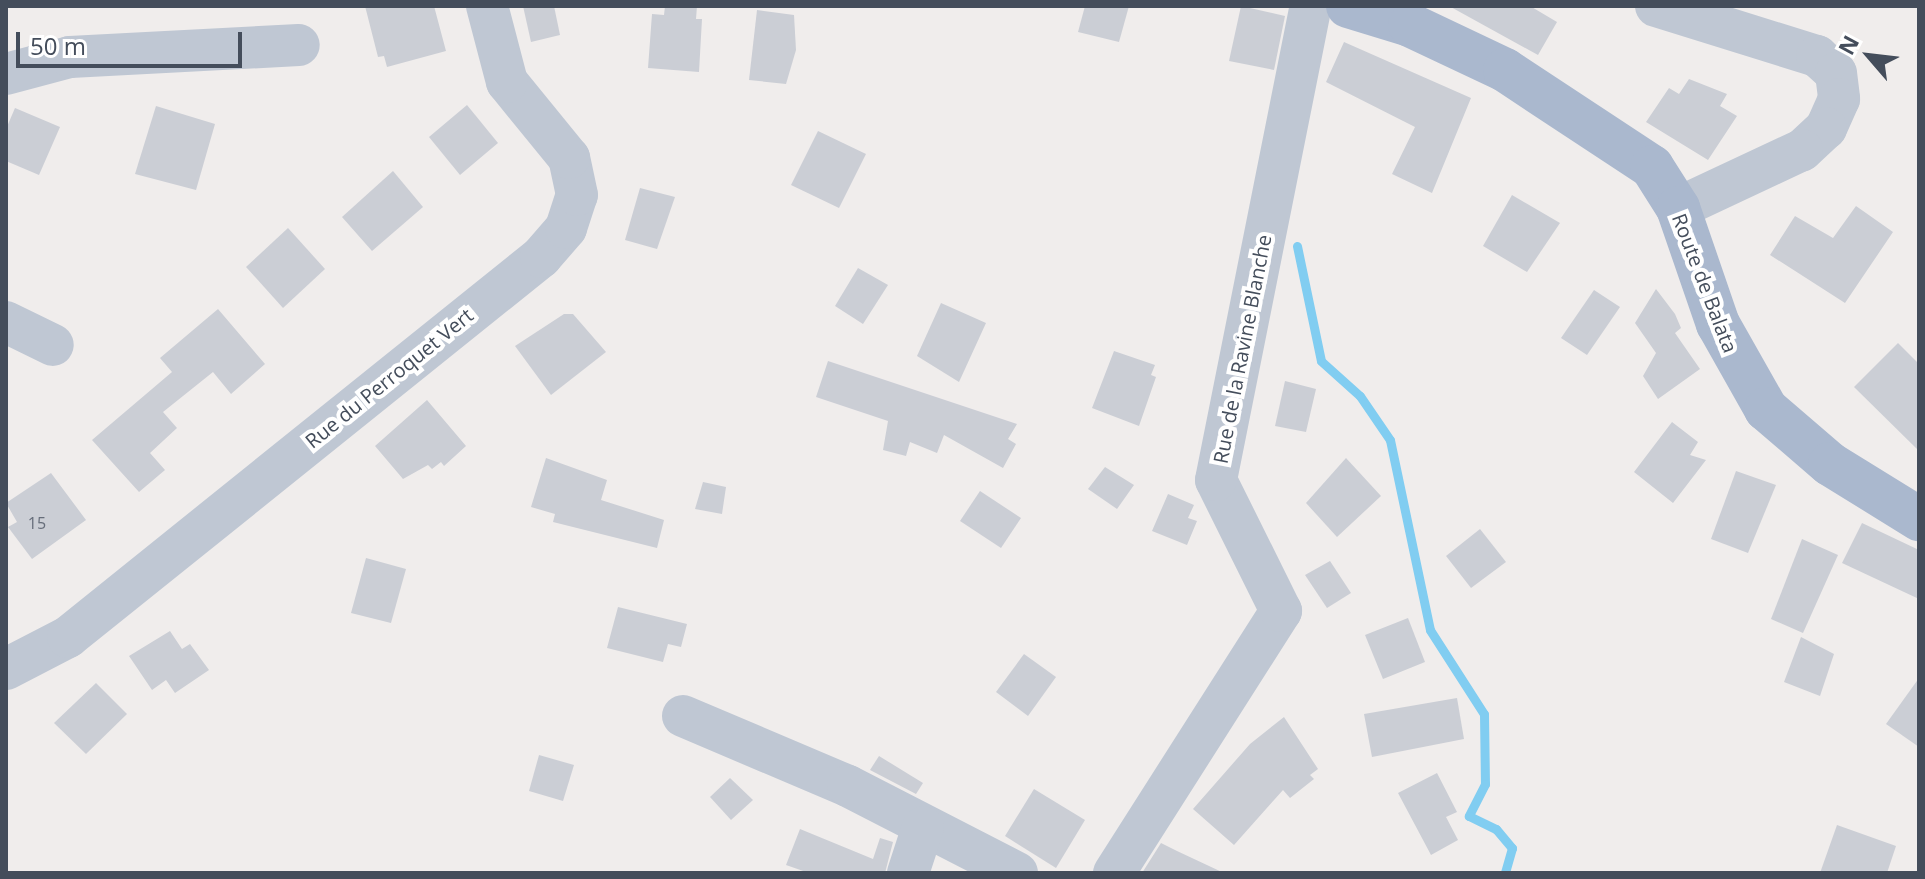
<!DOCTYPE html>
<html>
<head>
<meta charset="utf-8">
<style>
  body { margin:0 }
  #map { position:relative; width:1925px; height:879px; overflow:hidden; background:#f0edec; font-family:"Open Sans",sans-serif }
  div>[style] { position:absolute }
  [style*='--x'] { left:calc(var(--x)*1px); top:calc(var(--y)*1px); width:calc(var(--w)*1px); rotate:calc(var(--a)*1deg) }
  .stream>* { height:9px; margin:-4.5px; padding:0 4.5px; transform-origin:4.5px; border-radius:4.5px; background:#81cdf1 }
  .building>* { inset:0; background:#cbced5 }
  .minor>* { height:42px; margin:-21px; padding:0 21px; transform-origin:21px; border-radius:21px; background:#bfc7d3 }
  .major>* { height:44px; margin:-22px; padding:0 22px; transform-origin:22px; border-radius:22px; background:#aab8ce }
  span { translate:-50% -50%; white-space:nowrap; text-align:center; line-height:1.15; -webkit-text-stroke:8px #fff; paint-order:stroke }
  .number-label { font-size:16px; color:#666d7a }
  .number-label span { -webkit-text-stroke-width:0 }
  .street-label { font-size:20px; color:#444d5b }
  .frame { position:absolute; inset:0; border:8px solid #444d5b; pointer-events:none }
  .north { position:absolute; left:1829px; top:16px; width:80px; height:80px; -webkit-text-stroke:6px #fff; paint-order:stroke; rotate:298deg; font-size:22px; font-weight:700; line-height:32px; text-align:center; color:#444d5b }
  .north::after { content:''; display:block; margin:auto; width:28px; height:36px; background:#444d5b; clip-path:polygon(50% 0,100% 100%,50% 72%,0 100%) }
  .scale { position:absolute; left:16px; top:32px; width:226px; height:36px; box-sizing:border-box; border:4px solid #444d5b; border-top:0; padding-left:10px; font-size:24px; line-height:28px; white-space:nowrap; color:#444d5b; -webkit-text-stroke:6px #fff; paint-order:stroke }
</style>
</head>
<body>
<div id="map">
  <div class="stream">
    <i style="--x:1297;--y:246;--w:117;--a:78.2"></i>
    <i style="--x:1321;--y:361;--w:52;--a:41.9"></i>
    <i style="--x:1360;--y:396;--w:53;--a:55.7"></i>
    <i style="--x:1390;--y:440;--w:194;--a:78.1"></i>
    <i style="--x:1430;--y:630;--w:100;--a:57.3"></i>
    <i style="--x:1484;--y:714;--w:70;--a:89.2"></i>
    <i style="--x:1485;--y:784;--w:36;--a:117"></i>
    <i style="--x:1469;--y:816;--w:30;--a:26"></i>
    <i style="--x:1496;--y:829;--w:25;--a:50"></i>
    <i style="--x:1512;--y:848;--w:26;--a:106"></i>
  </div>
  <div class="building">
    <i style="clip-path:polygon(365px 6px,434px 6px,446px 51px,387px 67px,384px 56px,378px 57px)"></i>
    <i style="clip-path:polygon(523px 6px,554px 6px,560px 35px,531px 42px)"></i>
    <i style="clip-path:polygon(665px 6px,697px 6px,696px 19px,702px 19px,699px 72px,648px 68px,652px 14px,664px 15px)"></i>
    <i style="clip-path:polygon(1085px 6px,1129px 6px,1119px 42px,1078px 32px)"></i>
    <i style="clip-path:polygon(1241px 6px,1285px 16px,1274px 70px,1229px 61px)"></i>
    <i style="clip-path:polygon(1449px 6px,1530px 6px,1557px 22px,1538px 55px)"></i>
    <i style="clip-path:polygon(757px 10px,794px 15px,796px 50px,786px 84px,749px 80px)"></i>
    <i style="clip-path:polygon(1344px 42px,1471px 98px,1432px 193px,1392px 174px,1415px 127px,1326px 82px)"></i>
    <i style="clip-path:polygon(1689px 79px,1727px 94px,1720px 106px,1737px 116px,1708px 160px,1646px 122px,1669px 88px,1679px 94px)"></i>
    <i style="clip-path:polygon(467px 105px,498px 143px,460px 175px,429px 137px)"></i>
    <i style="clip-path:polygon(156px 106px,215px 124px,196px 190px,135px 174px)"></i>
    <i style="clip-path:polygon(15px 108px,60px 127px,39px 175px,6px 161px,6px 129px)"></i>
    <i style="clip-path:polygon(818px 131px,866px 154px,839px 208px,791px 185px)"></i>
    <i style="clip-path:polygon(393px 171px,423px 207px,372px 251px,342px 217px)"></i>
    <i style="clip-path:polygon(640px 188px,675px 197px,657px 249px,625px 240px)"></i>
    <i style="clip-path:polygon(1512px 195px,1560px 223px,1527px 272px,1483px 246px)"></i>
    <i style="clip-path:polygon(1856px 206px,1893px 232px,1845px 303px,1770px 255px,1795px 216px,1833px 238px)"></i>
    <i style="clip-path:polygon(288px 228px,325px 269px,283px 308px,246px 267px)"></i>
    <i style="clip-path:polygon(858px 268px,888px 285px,863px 324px,835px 306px)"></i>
    <i style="clip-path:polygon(1656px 289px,1675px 314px,1681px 328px,1675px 333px,1700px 369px,1658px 399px,1643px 376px,1656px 353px,1635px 323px)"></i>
    <i style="clip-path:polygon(1594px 290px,1620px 307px,1587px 355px,1561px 338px)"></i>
    <i style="clip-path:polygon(941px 303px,986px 323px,959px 382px,917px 356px)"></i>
    <i style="clip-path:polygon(218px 309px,265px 364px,231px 394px,213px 372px,163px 412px,177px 428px,150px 453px,165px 470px,139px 492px,92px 440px,172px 372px,160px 358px)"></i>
    <i style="clip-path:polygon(564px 314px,573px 314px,606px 352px,551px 395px,515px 346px)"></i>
    <i style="clip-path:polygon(1898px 343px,1919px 364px,1919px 451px,1854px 387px)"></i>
    <i style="clip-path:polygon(1114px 351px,1155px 365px,1151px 375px,1156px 377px,1139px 426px,1092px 408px)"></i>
    <i style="clip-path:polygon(828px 361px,1017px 424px,1008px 439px,1016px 444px,1003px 468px,944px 435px,937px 453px,910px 442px,906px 456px,883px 450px,888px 421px,816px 397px)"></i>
    <i style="clip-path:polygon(1285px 381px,1316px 389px,1306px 432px,1275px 426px)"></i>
    <i style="clip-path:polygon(427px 400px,466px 446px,444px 466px,441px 462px,432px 469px,428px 465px,403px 479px,375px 446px)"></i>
    <i style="clip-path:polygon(1672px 422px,1698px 442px,1690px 455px,1706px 460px,1673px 503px,1634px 472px)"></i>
    <i style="clip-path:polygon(546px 458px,607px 480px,601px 500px,664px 520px,657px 548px,553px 522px,555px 514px,531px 507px)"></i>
    <i style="clip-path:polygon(1346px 458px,1381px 496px,1337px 537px,1306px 503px)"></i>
    <i style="clip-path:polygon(1105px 467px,1134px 485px,1117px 509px,1088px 489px)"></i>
    <i style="clip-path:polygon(1736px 471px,1776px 485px,1748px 553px,1711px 539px)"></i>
    <i style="clip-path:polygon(51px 473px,86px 520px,32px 559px,8px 527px,17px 522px,6px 503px)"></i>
    <i style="clip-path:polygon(703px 482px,726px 487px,722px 514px,695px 509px)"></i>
    <i style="clip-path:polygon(980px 491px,1021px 518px,1001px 548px,960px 521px)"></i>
    <i style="clip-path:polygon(1168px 494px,1194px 505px,1188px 518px,1197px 521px,1187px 545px,1152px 531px)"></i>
    <i style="clip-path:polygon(1862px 523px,1919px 550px,1919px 599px,1842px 563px)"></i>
    <i style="clip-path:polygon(1480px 529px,1506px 562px,1471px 588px,1446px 556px)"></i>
    <i style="clip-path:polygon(1802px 539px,1838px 555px,1803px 633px,1771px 619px)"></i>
    <i style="clip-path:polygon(366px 558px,406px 569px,391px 623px,351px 613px)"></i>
    <i style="clip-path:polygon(1330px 561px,1351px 593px,1327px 608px,1305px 575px)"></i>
    <i style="clip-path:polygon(618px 607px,687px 624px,681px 647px,668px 644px,663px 662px,607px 648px)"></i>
    <i style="clip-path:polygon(1408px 618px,1425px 662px,1383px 679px,1365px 635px)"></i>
    <i style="clip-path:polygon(170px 631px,182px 649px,190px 644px,209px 670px,175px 693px,166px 680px,152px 690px,129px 656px)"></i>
    <i style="clip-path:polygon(1801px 637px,1834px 654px,1820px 696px,1784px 682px)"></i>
    <i style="clip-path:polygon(1024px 654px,1056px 677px,1028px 716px,996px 692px)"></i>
    <i style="clip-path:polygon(1919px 678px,1919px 747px,1886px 724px)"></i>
    <i style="clip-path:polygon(96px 683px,127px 714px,86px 754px,54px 723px)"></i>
    <i style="clip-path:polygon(1457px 698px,1464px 739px,1372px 757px,1364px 714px)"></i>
    <i style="clip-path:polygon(1284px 717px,1318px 769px,1310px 775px,1314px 779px,1290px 798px,1283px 790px,1234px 845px,1193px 809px,1250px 744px)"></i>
    <i style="clip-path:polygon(539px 755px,574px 765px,563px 801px,529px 791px)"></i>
    <i style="clip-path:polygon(879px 756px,923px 783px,916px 794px,870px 770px)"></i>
    <i style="clip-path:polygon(1437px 773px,1457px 812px,1446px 817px,1458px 840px,1431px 855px,1398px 793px)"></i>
    <i style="clip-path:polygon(730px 778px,753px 800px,731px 820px,710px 797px)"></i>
    <i style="clip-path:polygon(1034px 789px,1085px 820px,1056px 868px,1005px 836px)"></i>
    <i style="clip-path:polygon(1837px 825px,1896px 846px,1887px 873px,1820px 873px)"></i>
    <i style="clip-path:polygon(800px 829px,873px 859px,880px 838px,893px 842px,885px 873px,809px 873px,786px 865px)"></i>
    <i style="clip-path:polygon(1161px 843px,1177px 851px,1224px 873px,1142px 873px)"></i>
  </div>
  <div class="minor">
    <i style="--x:1656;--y:6;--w:169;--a:17.3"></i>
    <i style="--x:1817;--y:56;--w:25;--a:42"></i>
    <i style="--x:1836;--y:73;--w:26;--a:83"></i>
    <i style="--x:1839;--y:99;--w:32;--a:114"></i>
    <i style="--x:1826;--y:128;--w:33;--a:137"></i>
    <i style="--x:1802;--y:150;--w:137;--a:154.9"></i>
    <i style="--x:6;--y:74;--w:66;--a:-14.9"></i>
    <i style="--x:70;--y:57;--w:229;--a:-3"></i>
    <i style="--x:6;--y:322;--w:52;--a:26.1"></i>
    <i style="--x:6;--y:669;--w:70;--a:-27.3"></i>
    <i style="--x:68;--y:637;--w:607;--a:-38.78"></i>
    <i style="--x:541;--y:257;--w:38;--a:-49"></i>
    <i style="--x:566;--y:228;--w:35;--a:-72"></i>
    <i style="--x:577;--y:195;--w:38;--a:-102"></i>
    <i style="--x:569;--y:158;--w:98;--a:-129.2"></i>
    <i style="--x:507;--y:82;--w:79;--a:-104.7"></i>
    <i style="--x:683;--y:716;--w:179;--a:23"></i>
    <i style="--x:848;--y:786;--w:190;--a:27.2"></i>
    <i style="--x:908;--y:873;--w:48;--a:-71.9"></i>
    <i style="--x:1114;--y:873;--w:311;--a:-57.5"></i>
    <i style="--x:1281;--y:611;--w:146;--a:-116.4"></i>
    <i style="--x:1216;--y:480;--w:483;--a:-78.7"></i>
  </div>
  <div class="major">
    <i style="--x:1348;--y:6;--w:65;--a:17"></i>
    <i style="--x:1410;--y:25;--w:105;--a:25.3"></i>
    <i style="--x:1505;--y:70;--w:176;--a:33.4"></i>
    <i style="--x:1652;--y:167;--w:49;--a:57.6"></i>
    <i style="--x:1678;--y:208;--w:123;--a:71"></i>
    <i style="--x:1718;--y:324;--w:98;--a:60.5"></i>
    <i style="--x:1766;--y:409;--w:84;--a:40.7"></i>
    <i style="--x:1830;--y:464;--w:105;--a:31.7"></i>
  </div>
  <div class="number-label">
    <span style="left:37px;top:523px">15</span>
  </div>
  <div class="street-label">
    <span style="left:1705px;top:283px;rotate:69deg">Route de Balata</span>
    <span style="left:1242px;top:349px;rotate:-79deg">Rue de la Ravine Blanche</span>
    <span style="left:389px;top:378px;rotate:-39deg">Rue du Perroquet Vert</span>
  </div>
  <div class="frame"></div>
  <div class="north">N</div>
  <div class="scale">50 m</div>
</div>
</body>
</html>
